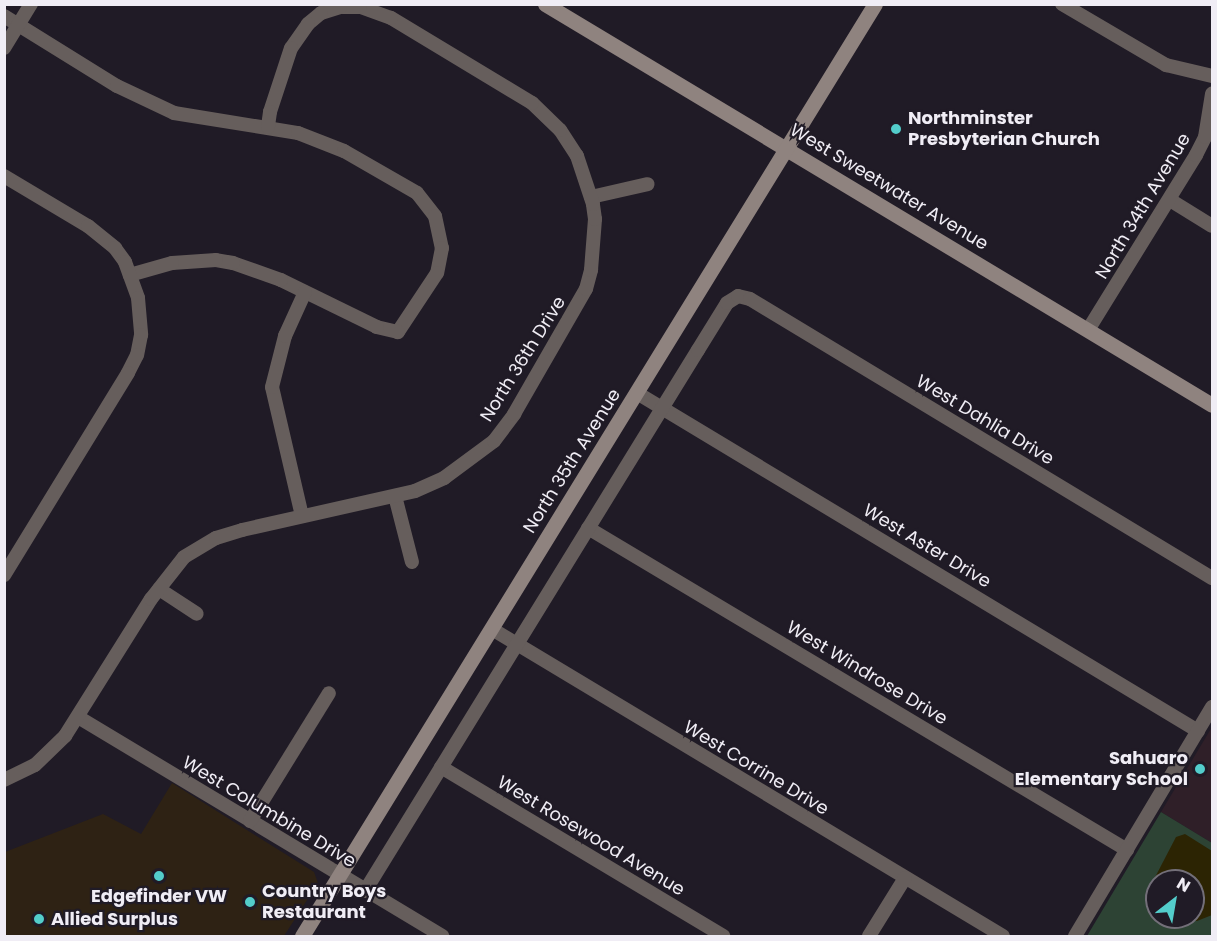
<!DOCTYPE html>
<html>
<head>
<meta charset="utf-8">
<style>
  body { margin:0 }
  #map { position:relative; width:1217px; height:941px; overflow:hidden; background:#201b26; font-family:Poppins,sans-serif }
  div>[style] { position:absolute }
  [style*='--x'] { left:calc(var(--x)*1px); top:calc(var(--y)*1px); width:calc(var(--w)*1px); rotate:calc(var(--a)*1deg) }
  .commercial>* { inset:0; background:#2e2214 }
  .education>* { inset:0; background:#2f1f28 }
  .green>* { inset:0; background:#2d4334 }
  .sand>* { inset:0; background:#2c2403 }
  .street>* { height:14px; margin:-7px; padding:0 7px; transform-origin:7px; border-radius:7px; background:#665e5c }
  .secondary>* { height:15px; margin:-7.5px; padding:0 7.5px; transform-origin:7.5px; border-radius:7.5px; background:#8f837f }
  .dots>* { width:16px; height:16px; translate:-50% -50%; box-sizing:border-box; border:3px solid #201b26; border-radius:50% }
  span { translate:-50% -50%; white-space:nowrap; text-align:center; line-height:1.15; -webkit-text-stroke:4.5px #201b26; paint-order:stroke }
  .poi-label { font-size:18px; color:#f0edf5; font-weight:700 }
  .left { translate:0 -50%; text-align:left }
  .right { translate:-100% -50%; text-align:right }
  .street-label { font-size:18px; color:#f0edf5 }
  .frame { position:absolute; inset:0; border:6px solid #f0edf5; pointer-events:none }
  .north { position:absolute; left:1145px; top:869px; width:60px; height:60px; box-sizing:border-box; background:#201b26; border:2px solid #736f79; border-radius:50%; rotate:31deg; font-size:16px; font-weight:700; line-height:24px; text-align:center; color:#f0edf5 }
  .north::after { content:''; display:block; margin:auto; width:21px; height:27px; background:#53cdcb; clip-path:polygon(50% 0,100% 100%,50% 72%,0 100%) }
</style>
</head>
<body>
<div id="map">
  <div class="commercial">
    <i style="clip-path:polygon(172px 783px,314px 872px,318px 883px,284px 936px,5px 936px,5px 852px,103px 814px,141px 834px)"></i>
  </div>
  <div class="education">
    <i style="clip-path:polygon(1212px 727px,1212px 843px,1161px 812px)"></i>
  </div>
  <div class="green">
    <i style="clip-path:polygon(evenodd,1161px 812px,1212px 843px,1212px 936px,1087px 936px,1161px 812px,1157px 881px,1193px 881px,1193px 917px,1157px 917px,1157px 881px)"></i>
  </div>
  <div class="sand">
    <i style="clip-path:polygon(1185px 834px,1212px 851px,1212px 915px,1197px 921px,1178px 917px,1193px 917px,1193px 881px,1157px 881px,1157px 900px,1151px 885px,1176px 837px)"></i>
  </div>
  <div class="street">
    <i style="--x:1062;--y:4;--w:121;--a:30.4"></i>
    <i style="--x:1166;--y:65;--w:47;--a:13.4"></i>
    <i style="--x:4;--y:16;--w:133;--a:31.8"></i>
    <i style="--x:117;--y:86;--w:63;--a:25.3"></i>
    <i style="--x:174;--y:113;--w:126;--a:9.2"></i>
    <i style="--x:298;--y:133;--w:49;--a:21.4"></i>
    <i style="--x:344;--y:151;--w:84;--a:29.9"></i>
    <i style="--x:417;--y:193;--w:29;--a:52"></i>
    <i style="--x:435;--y:216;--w:33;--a:78"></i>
    <i style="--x:442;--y:248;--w:25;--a:101"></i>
    <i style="--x:437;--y:273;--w:71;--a:123.5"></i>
    <i style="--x:398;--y:332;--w:22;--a:-167"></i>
    <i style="--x:377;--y:327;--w:107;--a:-153.9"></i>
    <i style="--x:281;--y:280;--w:51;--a:-160.5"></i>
    <i style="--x:233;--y:263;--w:17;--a:-170"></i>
    <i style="--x:216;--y:260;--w:44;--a:176.1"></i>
    <i style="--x:172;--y:263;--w:44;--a:164.1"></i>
    <i style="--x:4;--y:48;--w:52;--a:-58.5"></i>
    <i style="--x:4;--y:176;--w:98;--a:30.8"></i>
    <i style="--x:88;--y:226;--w:35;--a:39"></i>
    <i style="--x:115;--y:248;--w:17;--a:54"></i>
    <i style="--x:125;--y:262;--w:38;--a:70"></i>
    <i style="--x:138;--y:298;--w:37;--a:85"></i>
    <i style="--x:141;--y:335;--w:20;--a:101"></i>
    <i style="--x:137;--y:355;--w:20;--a:117"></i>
    <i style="--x:128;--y:373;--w:237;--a:121.5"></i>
    <i style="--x:591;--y:197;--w:58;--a:-12.8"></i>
    <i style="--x:1170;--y:200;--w:49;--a:31.8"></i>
    <i style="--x:1088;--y:330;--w:206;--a:-58.3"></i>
    <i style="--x:1196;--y:155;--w:20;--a:-63"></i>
    <i style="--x:1205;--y:137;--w:44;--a:-80.8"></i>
    <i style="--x:637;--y:393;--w:655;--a:31.07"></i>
    <i style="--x:395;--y:496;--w:68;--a:75.6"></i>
    <i style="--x:302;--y:516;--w:132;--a:-103.1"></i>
    <i style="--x:272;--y:387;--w:53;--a:-75.7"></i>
    <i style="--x:285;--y:336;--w:48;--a:-65.6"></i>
    <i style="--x:588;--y:528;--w:628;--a:30.85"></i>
    <i style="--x:159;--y:589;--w:45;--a:33.3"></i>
    <i style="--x:492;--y:629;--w:596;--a:31"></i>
    <i style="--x:78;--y:717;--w:425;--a:31"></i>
    <i style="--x:441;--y:767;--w:329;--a:30.9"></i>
    <i style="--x:4;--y:780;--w:34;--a:-26"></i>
    <i style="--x:35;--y:765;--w:42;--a:-44"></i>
    <i style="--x:65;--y:736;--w:162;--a:-57.9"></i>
    <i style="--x:151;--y:599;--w:53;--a:-51.8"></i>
    <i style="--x:184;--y:557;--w:37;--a:-31"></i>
    <i style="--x:216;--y:538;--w:27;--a:-17"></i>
    <i style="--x:242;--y:530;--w:177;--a:-12.7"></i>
    <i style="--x:415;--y:491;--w:32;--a:-24"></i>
    <i style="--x:444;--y:478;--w:62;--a:-36.5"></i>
    <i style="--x:494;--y:441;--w:34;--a:-53"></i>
    <i style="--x:514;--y:414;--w:144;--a:-60.1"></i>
    <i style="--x:586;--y:289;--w:20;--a:-75"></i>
    <i style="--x:591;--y:270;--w:51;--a:-85.5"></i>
    <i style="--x:595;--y:219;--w:15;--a:-98"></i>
    <i style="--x:593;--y:204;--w:51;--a:-108.4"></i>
    <i style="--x:577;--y:156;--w:31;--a:-123"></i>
    <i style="--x:560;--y:130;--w:39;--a:-136"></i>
    <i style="--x:532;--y:103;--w:165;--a:-148.9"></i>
    <i style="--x:391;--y:18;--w:33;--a:-160"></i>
    <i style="--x:360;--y:7;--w:20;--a:180"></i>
    <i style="--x:340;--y:7;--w:20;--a:162"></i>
    <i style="--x:321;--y:13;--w:17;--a:140"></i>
    <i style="--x:308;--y:24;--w:29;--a:125"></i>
    <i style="--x:291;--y:48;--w:67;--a:108.2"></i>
    <i style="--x:270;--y:112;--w:15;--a:98"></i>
    <i style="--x:250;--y:821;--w:150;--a:-58.3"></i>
    <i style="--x:365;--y:891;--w:635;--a:-58.39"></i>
    <i style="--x:698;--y:350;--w:55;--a:-58.3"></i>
    <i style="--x:727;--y:303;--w:13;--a:-32"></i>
    <i style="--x:738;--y:296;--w:12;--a:14"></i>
    <i style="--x:750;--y:299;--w:540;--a:31.13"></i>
    <i style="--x:869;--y:936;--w:68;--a:-58.2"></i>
    <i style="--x:1075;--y:936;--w:267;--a:-59.1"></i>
  </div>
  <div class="secondary">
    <i style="--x:545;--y:4;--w:778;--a:31.01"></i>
    <i style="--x:302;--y:936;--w:1094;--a:-58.42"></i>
  </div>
  <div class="dots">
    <i style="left:896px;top:129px;background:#53cdcb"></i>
    <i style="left:1200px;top:769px;background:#53cdcb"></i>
    <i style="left:159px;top:876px;background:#53cdcb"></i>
    <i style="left:250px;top:902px;background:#53cdcb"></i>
    <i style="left:39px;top:919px;background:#53cdcb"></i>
  </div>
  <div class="poi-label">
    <span class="left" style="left:908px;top:129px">Northminster<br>Presbyterian Church</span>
    <span class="right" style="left:1188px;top:769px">Sahuaro<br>Elementary School</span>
    <span class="left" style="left:262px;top:902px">Country Boys<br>Restaurant</span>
    <span style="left:159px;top:896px">Edgefinder VW</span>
    <span class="left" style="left:51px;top:919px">Allied Surplus</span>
  </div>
  <div class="street-label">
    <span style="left:889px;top:187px;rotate:31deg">West Sweetwater Avenue</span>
    <span style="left:1143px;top:206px;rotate:-59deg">North 34th Avenue</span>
    <span style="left:523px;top:359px;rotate:-58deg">North 36th Drive</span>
    <span style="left:985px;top:420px;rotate:31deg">West Dahlia Drive</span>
    <span style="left:572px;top:461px;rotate:-58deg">North 35th Avenue</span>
    <span style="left:927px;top:546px;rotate:31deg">West Aster Drive</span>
    <span style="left:867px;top:673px;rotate:31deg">West Windrose Drive</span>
    <span style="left:756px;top:768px;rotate:31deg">West Corrine Drive</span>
    <span style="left:269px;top:812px;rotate:31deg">West Columbine Drive</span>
    <span style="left:591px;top:836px;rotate:31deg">West Rosewood Avenue</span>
  </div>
  <div class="frame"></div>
  <div class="north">N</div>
</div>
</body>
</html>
